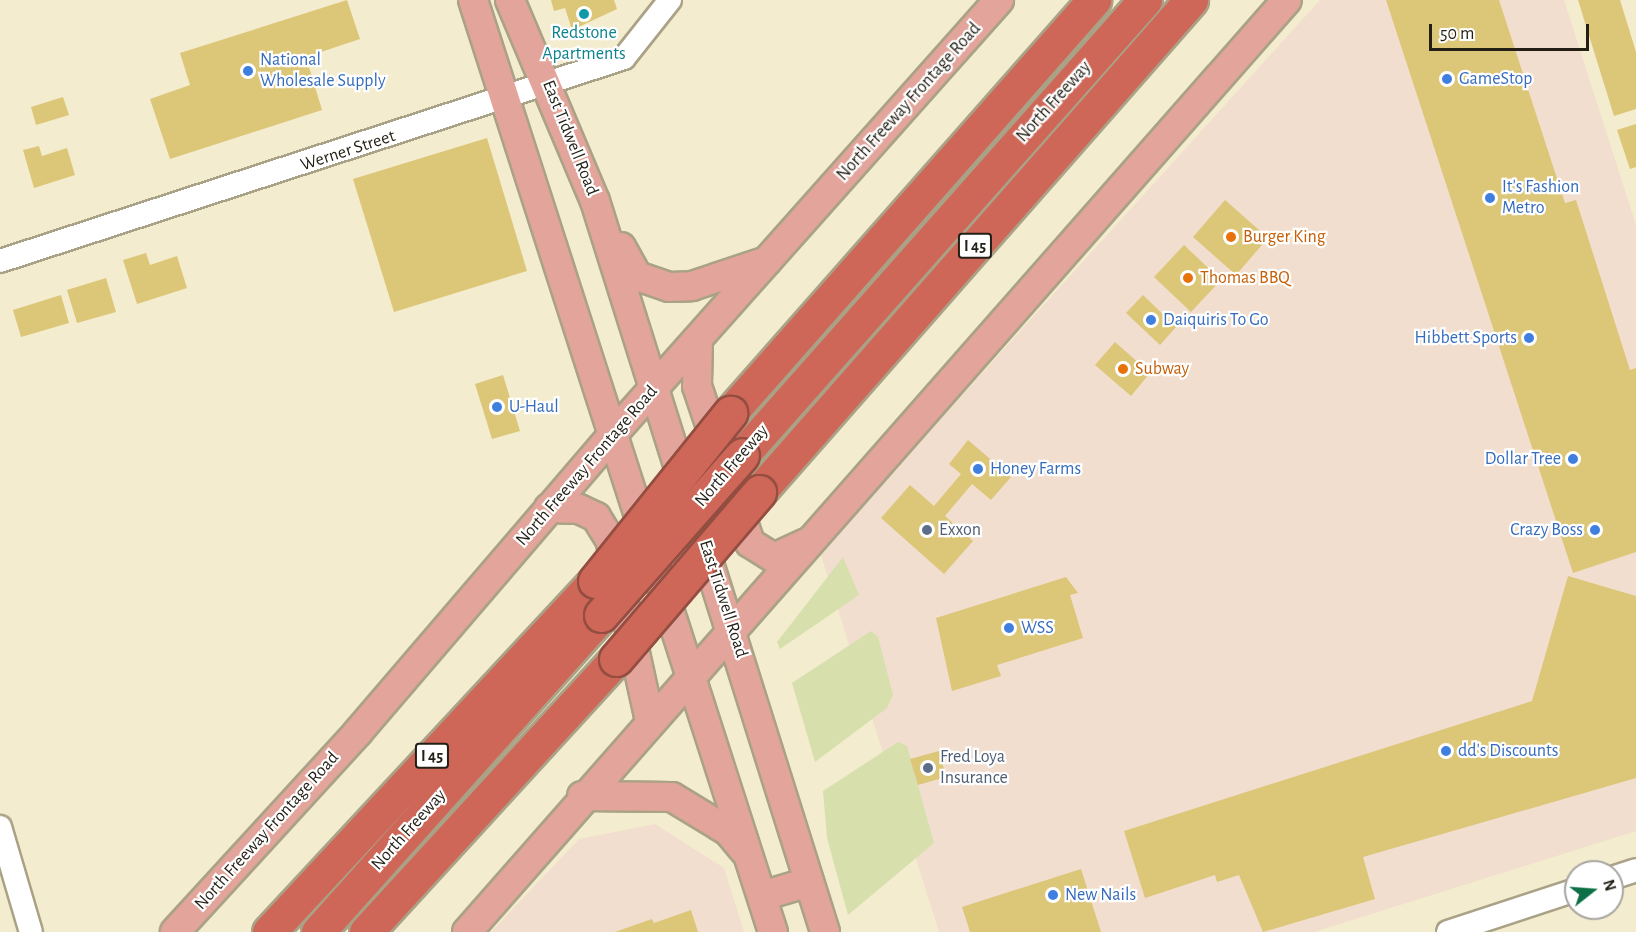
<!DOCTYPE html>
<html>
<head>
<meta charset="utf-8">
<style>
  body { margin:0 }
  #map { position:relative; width:1636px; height:932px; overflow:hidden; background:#f4ecce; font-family:"Alegreya Sans",sans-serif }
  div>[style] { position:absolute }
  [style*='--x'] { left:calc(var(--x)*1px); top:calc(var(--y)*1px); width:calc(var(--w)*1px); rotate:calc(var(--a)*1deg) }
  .commercial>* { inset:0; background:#f1dece }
  .green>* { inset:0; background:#d7e0ac }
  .building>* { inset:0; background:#dcc678 }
  .roads { filter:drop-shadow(2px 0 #aaa286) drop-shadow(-2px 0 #aaa286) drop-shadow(0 2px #aaa286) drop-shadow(0 -2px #aaa286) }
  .minor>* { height:22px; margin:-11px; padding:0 11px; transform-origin:11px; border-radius:11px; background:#fff }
  .major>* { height:28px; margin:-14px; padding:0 14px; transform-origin:14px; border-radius:14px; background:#e2a49b }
  .highway>* { height:33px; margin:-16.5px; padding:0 16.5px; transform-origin:16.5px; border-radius:16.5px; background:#cf6758 }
  .bridges { filter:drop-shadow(2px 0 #934e41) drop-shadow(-2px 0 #934e41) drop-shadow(0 2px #934e41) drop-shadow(0 -2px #934e41) }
  .highway-bridge>* { height:33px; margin:-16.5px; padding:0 16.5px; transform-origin:16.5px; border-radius:16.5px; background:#cf6758 }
  .dots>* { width:16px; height:16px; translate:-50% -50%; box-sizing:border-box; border:3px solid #fff; border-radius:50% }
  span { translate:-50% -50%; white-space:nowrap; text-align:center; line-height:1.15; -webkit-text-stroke:4.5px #fff; paint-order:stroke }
  .shield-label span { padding:2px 4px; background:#fff; border:2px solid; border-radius:4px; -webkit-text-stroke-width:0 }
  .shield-label { font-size:16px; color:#231f15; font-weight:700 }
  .culture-label { font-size:18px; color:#0d838f }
  .shop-label { font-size:18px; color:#366cbe }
  .left { translate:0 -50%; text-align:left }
  .right { translate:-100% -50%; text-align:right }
  .street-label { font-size:18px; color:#231f15 }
  .food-label { font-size:18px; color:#c56008 }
  .service-label { font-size:18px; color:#4e5e75 }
  .north { position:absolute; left:1564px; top:860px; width:60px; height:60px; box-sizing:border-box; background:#fff; border:2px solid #a7a5a1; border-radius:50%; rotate:73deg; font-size:16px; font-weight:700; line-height:24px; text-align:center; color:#231f15 }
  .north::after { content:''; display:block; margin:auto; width:21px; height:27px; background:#0d7046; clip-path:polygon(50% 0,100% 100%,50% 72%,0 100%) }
  .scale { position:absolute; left:1429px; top:24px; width:160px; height:27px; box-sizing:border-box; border:3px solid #231f15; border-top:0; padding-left:8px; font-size:18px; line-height:21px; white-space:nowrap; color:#231f15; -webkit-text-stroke:4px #fff; paint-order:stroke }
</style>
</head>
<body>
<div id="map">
  <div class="commercial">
    <i style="clip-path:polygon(1320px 0,1564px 0,1636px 225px,1636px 831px,1314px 932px,939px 932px,820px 552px)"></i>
    <i style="clip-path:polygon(655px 824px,724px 868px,744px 932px,491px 932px,579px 839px)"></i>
  </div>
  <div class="green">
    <i style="clip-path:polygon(843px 557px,859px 595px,780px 649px,777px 642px)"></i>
    <i style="clip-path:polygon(871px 631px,878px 637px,893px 695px,887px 708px,815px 762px,792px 683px)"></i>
    <i style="clip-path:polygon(898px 742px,907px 746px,934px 843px,848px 915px,827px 838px,823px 791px)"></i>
  </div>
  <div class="building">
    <i style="clip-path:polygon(347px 0,360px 39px,306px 57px,322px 110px,170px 159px,150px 99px,190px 85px,180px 53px)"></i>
    <i style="clip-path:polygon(551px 0,614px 0,617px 9px,572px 30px,565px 8px,554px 11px)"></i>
    <i style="clip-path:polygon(1386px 0,1499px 0,1565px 203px,1576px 200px,1630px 370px,1636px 368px,1636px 552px,1573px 573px)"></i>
    <i style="clip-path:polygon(1578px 0,1620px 0,1636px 52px,1636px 109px,1614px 116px)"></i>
    <i style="clip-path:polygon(63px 97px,69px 115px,36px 125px,31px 107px)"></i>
    <i style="clip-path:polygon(1636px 124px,1636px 167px,1630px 169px,1617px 130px)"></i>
    <i style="clip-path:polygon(487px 138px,527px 271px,394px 312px,353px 179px)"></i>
    <i style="clip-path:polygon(39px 146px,42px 156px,67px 148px,75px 175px,34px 188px,23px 150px)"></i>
    <i style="clip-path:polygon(1225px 200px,1268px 238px,1236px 275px,1193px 237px)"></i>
    <i style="clip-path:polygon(1184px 245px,1221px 280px,1191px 312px,1154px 277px)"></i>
    <i style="clip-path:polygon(146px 253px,150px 265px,177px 256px,187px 288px,137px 304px,123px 260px)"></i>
    <i style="clip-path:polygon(106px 278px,116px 312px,77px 323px,67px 290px)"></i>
    <i style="clip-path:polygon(61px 295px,69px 323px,21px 337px,13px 310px)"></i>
    <i style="clip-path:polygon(1143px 295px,1176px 327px,1160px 345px,1126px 313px)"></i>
    <i style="clip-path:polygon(1115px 342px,1150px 373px,1131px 396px,1095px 365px)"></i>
    <i style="clip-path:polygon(503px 375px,520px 431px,492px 439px,475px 384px)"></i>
    <i style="clip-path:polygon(968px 440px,1011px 477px,991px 500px,972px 484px,945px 516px,973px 541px,944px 574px,881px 518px,910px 485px,934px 506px,961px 474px,949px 464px)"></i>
    <i style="clip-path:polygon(1568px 576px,1636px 596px,1636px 778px,1363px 857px,1375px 899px,1263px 932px,1239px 875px,1217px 882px,1215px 875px,1145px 898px,1124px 831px,1532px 701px)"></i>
    <i style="clip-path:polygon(1066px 577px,1078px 593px,1070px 595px,1083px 638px,997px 665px,1001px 676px,952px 691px,936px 618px)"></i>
    <i style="clip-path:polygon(939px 751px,946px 777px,918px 785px,910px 759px)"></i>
    <i style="clip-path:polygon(1081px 869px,1101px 932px,970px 932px,962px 907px)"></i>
    <i style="clip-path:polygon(691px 910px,698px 932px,615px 932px,652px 919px,654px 923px)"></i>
  </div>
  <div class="roads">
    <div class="minor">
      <i style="--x:0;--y:261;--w:656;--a:-18.02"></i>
      <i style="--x:624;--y:58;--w:74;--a:-51.6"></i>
      <i style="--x:0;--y:827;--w:109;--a:73.6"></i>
      <i style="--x:1612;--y:878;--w:25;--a:-18"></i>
      <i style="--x:1448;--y:932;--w:135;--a:-18.2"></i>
    </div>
    <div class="major">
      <i style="--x:473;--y:0;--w:979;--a:72.16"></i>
      <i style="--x:510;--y:0;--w:218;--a:67.1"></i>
      <i style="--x:595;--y:201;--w:766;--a:72.53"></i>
      <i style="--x:621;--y:247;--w:33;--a:61"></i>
      <i style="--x:637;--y:276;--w:34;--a:19"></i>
      <i style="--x:669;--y:287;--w:23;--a:-2"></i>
      <i style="--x:692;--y:286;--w:79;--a:-18.4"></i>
      <i style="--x:698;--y:341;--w:45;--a:91.3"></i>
      <i style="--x:697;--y:386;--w:166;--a:71.3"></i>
      <i style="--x:750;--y:543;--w:28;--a:32"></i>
      <i style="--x:774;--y:558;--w:35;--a:-25"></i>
      <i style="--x:549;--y:508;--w:30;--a:2"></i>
      <i style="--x:579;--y:509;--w:19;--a:25"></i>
      <i style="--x:596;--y:517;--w:26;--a:58"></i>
      <i style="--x:610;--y:539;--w:186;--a:77.6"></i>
      <i style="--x:582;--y:796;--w:90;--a:0.6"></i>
      <i style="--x:672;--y:797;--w:66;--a:31.3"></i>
      <i style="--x:728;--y:831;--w:25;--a:50"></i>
      <i style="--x:762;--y:896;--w:49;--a:-16.6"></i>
      <i style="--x:175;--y:932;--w:271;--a:-47.5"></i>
      <i style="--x:358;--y:732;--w:392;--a:-49.4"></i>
      <i style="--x:613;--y:434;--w:581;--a:-48.35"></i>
      <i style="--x:467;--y:932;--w:1241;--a:-48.66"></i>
    </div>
    <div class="highway">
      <i style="--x:730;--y:413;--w:551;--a:-48.61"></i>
      <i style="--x:742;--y:455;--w:608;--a:-48.47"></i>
      <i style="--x:759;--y:492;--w:655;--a:-48.72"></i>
      <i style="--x:269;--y:932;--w:479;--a:-47.1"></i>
      <i style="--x:318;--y:932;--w:425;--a:-48.2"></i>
      <i style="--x:366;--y:932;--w:370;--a:-47.5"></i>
    </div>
  </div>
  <div class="bridges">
    <div class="highway-bridge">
      <i style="--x:595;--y:581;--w:216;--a:-51.2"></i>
      <i style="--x:601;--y:615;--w:213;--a:-48.6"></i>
      <i style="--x:616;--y:659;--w:220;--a:-49.4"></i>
    </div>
  </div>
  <div class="dots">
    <i style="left:584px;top:14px;background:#0f9aa8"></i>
    <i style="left:248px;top:71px;background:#3f7fe0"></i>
    <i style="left:1447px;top:79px;background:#3f7fe0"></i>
    <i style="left:1490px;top:198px;background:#3f7fe0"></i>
    <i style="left:1231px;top:237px;background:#e8710a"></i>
    <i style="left:1188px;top:278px;background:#e8710a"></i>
    <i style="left:1151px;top:320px;background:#3f7fe0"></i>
    <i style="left:1529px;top:338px;background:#3f7fe0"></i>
    <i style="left:1123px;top:369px;background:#e8710a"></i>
    <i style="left:497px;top:407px;background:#3f7fe0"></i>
    <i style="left:1573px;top:459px;background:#3f7fe0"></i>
    <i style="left:978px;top:469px;background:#3f7fe0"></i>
    <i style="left:927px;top:530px;background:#5c6f8a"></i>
    <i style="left:1595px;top:530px;background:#3f7fe0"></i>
    <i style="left:1009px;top:628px;background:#3f7fe0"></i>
    <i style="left:1446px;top:751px;background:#3f7fe0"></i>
    <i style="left:928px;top:768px;background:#5c6f8a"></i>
    <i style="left:1053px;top:895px;background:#3f7fe0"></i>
  </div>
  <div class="shield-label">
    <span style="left:975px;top:246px">I 45</span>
    <span style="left:432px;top:756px">I 45</span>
  </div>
  <div class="culture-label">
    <span style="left:584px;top:44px">Redstone<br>Apartments</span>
  </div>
  <div class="shop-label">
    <span class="left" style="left:260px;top:71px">National<br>Wholesale Supply</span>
    <span class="left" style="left:1459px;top:79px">GameStop</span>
    <span class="left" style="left:1502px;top:198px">It's Fashion<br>Metro</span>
    <span class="left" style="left:1163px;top:320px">Daiquiris To Go</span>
    <span class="right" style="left:1517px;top:338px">Hibbett Sports</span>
    <span class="left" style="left:509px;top:407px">U-Haul</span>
    <span class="right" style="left:1561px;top:459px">Dollar Tree</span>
    <span class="left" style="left:990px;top:469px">Honey Farms</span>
    <span class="right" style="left:1583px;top:530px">Crazy Boss</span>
    <span class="left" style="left:1021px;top:628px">WSS</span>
    <span class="left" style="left:1458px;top:751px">dd's Discounts</span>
    <span class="left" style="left:1065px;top:895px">New Nails</span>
  </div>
  <div class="street-label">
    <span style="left:909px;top:102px;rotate:-48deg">North Freeway Frontage Road</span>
    <span style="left:1054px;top:102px;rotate:-48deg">North Freeway</span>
    <span style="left:570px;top:138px;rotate:68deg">East Tidwell Road</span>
    <span style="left:348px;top:151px;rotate:-18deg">Werner Street</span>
    <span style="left:587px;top:466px;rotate:-49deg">North Freeway Frontage Road</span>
    <span style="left:732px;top:466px;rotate:-49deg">North Freeway</span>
    <span style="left:723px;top:599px;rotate:72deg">East Tidwell Road</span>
    <span style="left:409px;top:830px;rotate:-48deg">North Freeway</span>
    <span style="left:267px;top:831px;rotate:-48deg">North Freeway Frontage Road</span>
  </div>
  <div class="food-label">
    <span class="left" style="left:1243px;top:237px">Burger King</span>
    <span class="left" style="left:1200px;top:278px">Thomas BBQ</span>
    <span class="left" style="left:1135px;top:369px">Subway</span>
  </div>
  <div class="service-label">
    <span class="left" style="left:939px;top:530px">Exxon</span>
    <span class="left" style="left:940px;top:768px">Fred Loya<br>Insurance</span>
  </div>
  <div class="north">N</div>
  <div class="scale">50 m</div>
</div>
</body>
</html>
